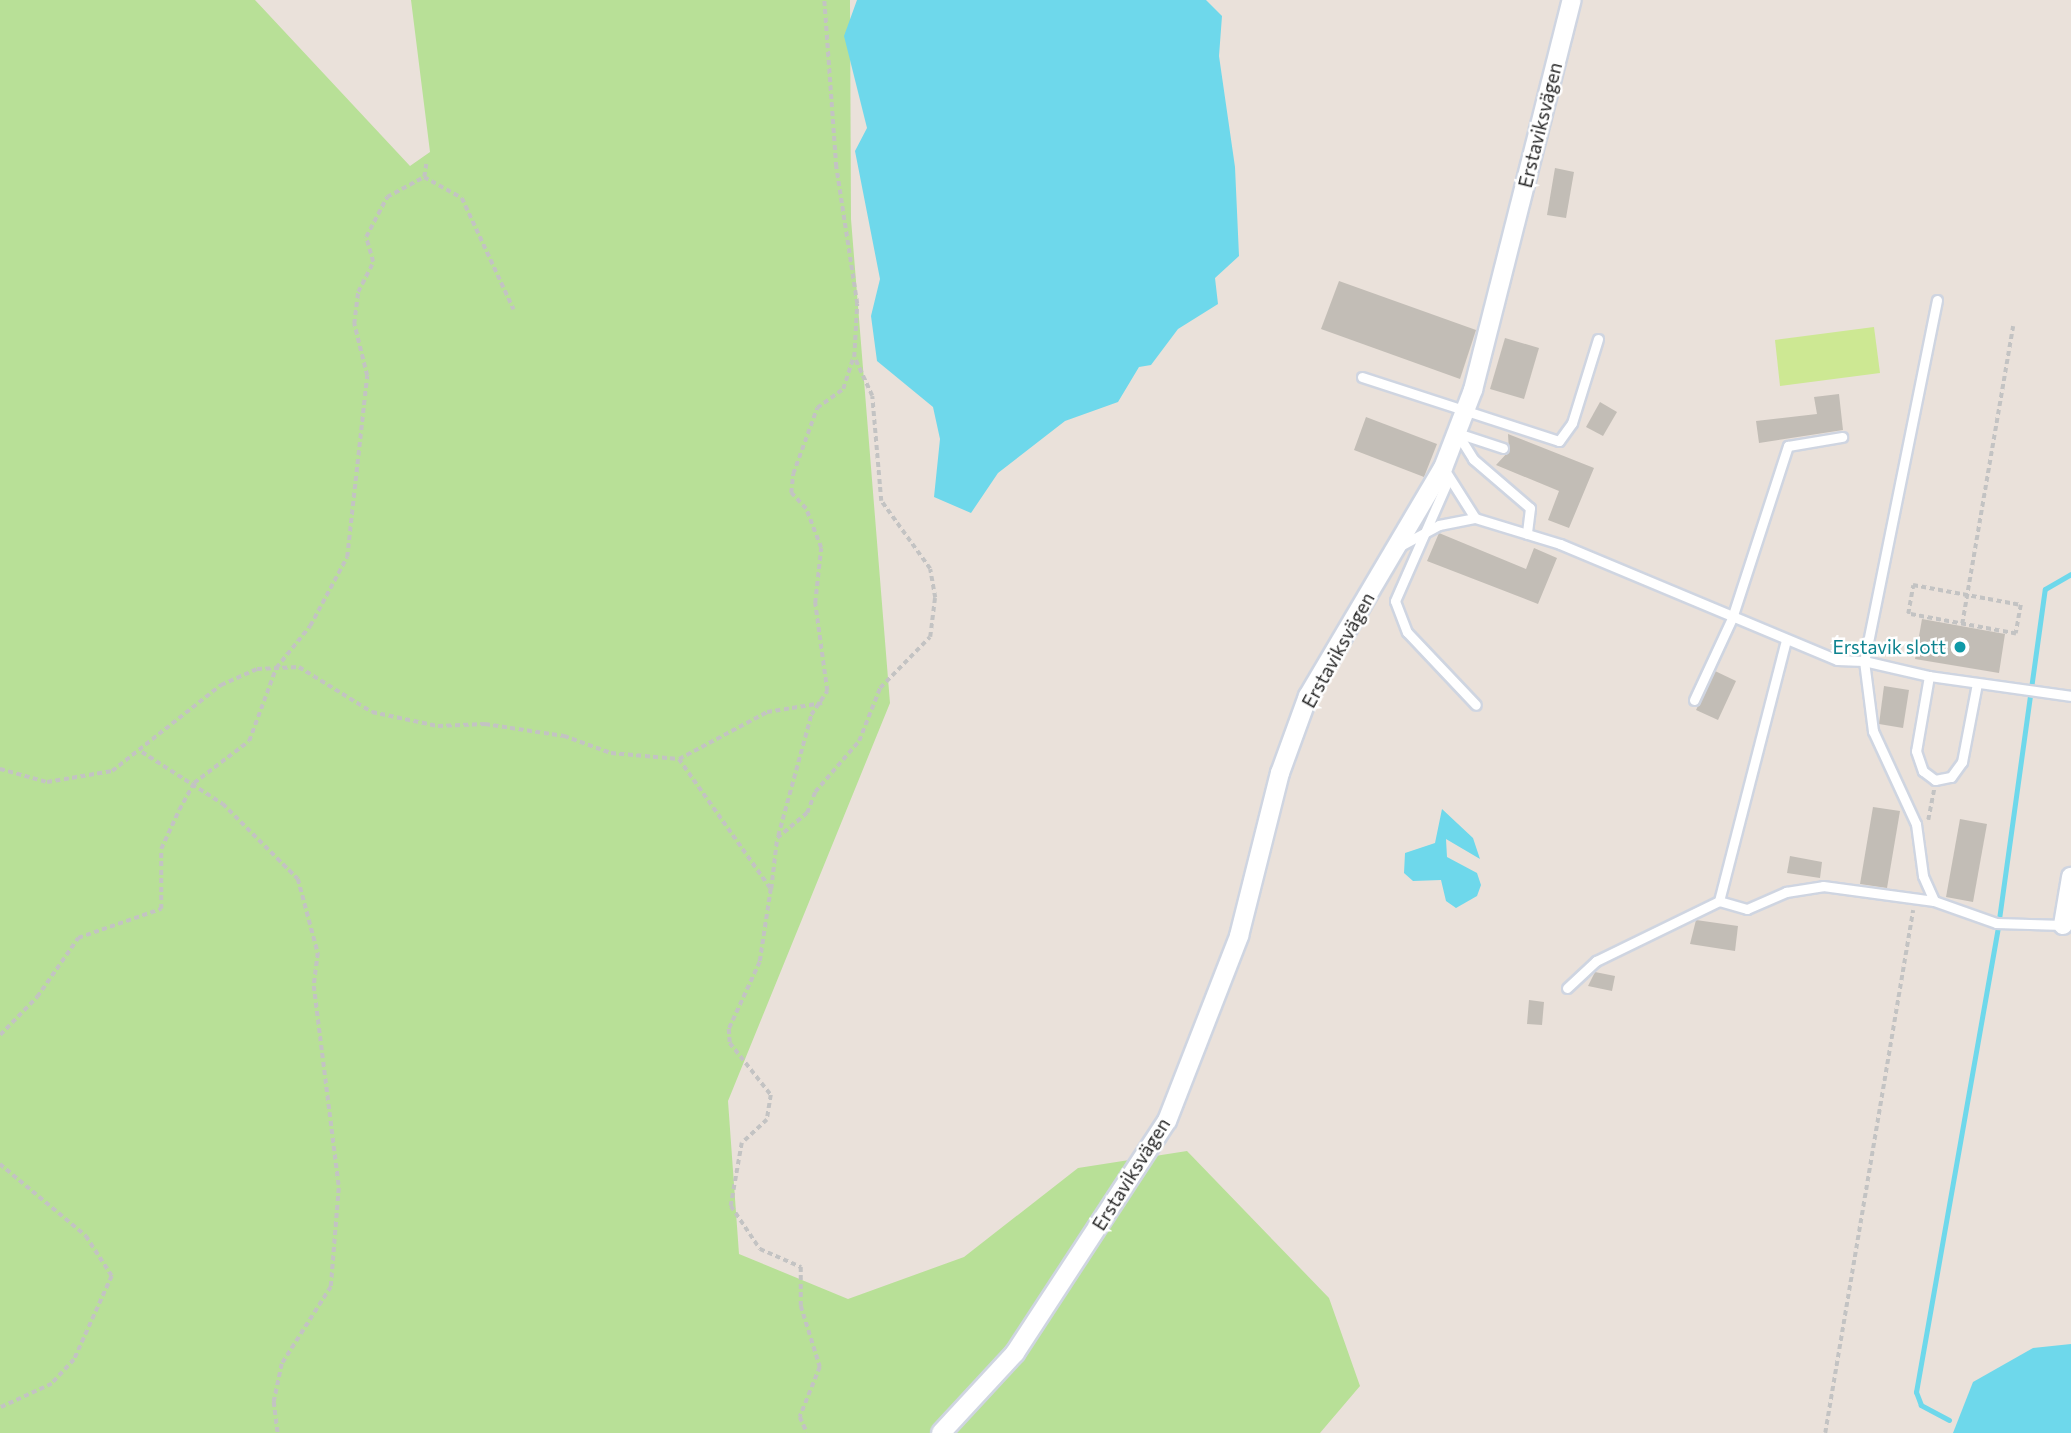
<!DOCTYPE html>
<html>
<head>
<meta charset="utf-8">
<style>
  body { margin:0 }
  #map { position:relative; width:2071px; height:1433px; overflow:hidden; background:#eae1da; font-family:Commissioner,sans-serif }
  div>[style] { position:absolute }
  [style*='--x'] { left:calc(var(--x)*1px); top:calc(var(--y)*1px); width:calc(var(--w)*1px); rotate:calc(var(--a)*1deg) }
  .green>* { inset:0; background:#b8e097 }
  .pitch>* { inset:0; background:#cde893 }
  .water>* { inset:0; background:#6ed8eb }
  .stream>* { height:5px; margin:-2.5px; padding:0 2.5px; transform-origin:2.5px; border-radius:2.5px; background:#6ed8eb }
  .building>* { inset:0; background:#c2bdb6 }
  .path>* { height:3.5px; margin-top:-1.75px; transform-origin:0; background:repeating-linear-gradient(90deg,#c3c3c3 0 5px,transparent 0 8.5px) }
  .roads { filter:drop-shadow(2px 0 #cfd5e1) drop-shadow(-2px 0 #cfd5e1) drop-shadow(0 2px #cfd5e1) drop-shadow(0 -2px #cfd5e1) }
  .lane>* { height:9px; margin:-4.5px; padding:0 4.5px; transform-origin:4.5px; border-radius:4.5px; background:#fff }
  .street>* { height:18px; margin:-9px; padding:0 9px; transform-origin:9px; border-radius:9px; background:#fff }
  .dots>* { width:19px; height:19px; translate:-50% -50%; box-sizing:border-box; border:4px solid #fff; border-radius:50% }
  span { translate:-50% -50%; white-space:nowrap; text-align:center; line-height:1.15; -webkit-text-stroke:5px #fff; paint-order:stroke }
  .street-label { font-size:19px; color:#282828 }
  .culture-label { font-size:19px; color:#0d838f }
  .right { translate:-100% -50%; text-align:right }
</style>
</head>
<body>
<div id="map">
  <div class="green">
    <i style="clip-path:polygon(0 0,255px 0,410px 166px,430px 152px,411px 0,850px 0,851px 219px,890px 703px,728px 1101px,739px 1254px,848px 1299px,964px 1257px,1078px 1168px,1187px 1151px,1329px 1298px,1360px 1386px,1320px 1433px,0 1433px)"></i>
  </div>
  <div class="pitch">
    <i style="clip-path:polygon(1874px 327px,1880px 373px,1780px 386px,1775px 340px)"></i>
  </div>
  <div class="water">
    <i style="clip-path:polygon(857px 0,1206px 0,1222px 16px,1219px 56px,1235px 167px,1239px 256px,1215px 278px,1218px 304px,1178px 329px,1151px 365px,1139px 367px,1118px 402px,1065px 421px,998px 473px,971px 513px,934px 497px,940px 439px,933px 407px,877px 361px,871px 316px,880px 279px,855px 151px,867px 128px,844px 36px)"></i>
    <i style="clip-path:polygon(1442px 809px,1473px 838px,1480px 859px,1446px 839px,1447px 857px,1477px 873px,1481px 885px,1477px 896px,1456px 908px,1446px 901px,1441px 880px,1413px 881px,1404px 873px,1405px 853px,1435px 843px)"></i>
    <i style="clip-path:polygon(2071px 1344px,2071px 1433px,1953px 1433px,1973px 1382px,2033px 1348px)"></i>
  </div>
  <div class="stream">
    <i style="--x:1949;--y:1420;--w:32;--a:-152"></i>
    <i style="--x:1921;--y:1405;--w:14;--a:-111"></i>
    <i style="--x:1916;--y:1392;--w:480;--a:-80"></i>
    <i style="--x:1999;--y:919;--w:333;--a:-82.1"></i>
    <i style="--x:2045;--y:589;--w:30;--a:-30"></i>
  </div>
  <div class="building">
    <i style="clip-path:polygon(1555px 168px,1574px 172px,1566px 218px,1547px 215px)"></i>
    <i style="clip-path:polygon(1339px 281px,1476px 330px,1460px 379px,1321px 329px)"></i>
    <i style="clip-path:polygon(1505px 338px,1539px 348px,1524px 399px,1490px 389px)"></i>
    <i style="clip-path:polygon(1839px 394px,1843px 430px,1759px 443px,1756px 421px,1817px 414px,1814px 397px)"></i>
    <i style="clip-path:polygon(1600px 402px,1617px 412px,1603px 436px,1586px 427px)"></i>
    <i style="clip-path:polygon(1366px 417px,1437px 444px,1424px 477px,1354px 450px)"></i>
    <i style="clip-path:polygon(1508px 434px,1594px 468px,1569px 528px,1548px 520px,1559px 491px,1496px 465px,1509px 451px)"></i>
    <i style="clip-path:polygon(1439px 533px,1526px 569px,1534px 548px,1557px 558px,1538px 604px,1427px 561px)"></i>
    <i style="clip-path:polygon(1922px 619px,2005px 634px,1999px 673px,1915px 659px)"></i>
    <i style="clip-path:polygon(1715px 671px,1736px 681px,1718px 720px,1696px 710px)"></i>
    <i style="clip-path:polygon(1884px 686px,1909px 690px,1903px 728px,1879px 724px)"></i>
    <i style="clip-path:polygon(1873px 807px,1900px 811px,1887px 888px,1860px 884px)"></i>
    <i style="clip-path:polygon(1960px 819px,1987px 824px,1973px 902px,1946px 897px)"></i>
    <i style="clip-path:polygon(1790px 856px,1822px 862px,1820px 878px,1787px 873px)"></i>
    <i style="clip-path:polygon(1696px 920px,1738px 926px,1735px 951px,1690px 944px)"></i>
    <i style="clip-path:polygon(1595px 972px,1615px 976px,1612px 991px,1588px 986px)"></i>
    <i style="clip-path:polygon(1529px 1000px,1544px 1002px,1542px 1025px,1527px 1024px)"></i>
  </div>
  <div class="path">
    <i style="--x:424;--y:177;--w:43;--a:28.9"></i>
    <i style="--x:462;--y:198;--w:123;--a:65.1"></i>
    <i style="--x:1913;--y:585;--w:110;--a:10.5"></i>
    <i style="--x:2021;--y:605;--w:29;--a:100"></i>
    <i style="--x:2016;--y:634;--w:110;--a:-169.5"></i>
    <i style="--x:1908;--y:614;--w:29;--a:-80"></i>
    <i style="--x:1962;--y:624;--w:302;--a:-80.3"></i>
    <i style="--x:142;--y:752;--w:96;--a:32.7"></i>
    <i style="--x:223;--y:804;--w:106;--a:45"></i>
    <i style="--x:298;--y:879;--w:77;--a:74.9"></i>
    <i style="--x:318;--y:953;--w:33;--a:97"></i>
    <i style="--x:314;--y:986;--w:204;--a:82.9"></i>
    <i style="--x:339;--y:1188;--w:99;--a:94.6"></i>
    <i style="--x:331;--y:1287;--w:91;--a:122.5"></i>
    <i style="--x:282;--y:1364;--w:39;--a:102"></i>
    <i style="--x:274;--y:1402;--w:31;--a:83"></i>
    <i style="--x:679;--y:759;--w:100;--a:-28.1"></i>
    <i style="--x:767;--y:712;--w:56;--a:-9.3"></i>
    <i style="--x:0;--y:769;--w:49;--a:15.5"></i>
    <i style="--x:47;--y:782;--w:66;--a:-9.6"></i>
    <i style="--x:112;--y:771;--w:139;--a:-38.3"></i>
    <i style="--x:221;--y:685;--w:39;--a:-24"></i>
    <i style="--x:257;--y:669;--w:42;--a:-2.7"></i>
    <i style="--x:299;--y:667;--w:86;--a:31.7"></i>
    <i style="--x:372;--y:712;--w:67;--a:12"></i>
    <i style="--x:438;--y:726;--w:47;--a:-2.4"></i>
    <i style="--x:485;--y:724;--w:80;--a:8.6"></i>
    <i style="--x:564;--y:736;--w:50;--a:19.9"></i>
    <i style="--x:611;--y:753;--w:68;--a:5"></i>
    <i style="--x:679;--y:759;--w:159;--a:54.7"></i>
    <i style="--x:771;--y:889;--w:74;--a:98.6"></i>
    <i style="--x:760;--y:962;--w:74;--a:114.8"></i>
    <i style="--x:729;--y:1029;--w:14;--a:86"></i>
    <i style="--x:730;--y:1043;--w:66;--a:51.7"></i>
    <i style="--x:771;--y:1095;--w:25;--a:99"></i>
    <i style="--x:767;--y:1120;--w:34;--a:137"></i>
    <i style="--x:742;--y:1143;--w:64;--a:99.9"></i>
    <i style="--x:731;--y:1206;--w:52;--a:56"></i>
    <i style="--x:760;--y:1249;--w:45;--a:23.7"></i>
    <i style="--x:801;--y:1267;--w:39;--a:90"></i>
    <i style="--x:801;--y:1306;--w:64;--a:72.7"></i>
    <i style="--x:820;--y:1367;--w:54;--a:111.8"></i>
    <i style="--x:800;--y:1417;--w:17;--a:66"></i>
    <i style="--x:1928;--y:820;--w:31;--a:-79"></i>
    <i style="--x:778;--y:836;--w:125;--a:-74.7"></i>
    <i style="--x:811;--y:715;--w:29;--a:-56"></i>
    <i style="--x:827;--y:691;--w:89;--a:-97.8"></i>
    <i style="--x:815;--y:603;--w:55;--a:-83.8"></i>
    <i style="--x:821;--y:548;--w:42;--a:-111"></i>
    <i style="--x:806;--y:509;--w:22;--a:-133"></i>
    <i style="--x:791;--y:493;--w:19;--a:-84"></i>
    <i style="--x:793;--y:474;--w:70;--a:-70"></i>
    <i style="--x:817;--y:408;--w:32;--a:-36"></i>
    <i style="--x:843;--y:389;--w:32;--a:-72"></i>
    <i style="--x:771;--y:889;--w:51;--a:-83.3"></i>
    <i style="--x:777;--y:838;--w:39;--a:-40"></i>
    <i style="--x:807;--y:813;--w:22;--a:-69"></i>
    <i style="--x:815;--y:792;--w:67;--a:-49.2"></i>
    <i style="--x:859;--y:741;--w:57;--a:-68.4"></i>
    <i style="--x:880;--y:688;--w:71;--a:-45.6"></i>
    <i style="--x:930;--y:637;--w:39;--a:-83"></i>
    <i style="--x:935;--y:598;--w:29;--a:-100"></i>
    <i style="--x:930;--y:569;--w:84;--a:-125.8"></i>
    <i style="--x:881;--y:501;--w:105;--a:-94.9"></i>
    <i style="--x:872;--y:396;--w:43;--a:-114.8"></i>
    <i style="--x:854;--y:357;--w:53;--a:-86.8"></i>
    <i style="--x:857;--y:304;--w:139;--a:-98.7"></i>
    <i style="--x:836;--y:167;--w:167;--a:-94.1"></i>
    <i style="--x:0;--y:1035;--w:53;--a:-45.8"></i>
    <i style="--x:37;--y:997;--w:72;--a:-55.2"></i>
    <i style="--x:78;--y:938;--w:88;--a:-19.3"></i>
    <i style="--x:161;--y:909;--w:60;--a:-90"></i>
    <i style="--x:161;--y:849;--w:43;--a:-65.2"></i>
    <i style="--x:179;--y:810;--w:31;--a:-61"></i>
    <i style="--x:194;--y:783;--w:69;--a:-37.4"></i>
    <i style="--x:249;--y:741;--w:78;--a:-69.7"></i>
    <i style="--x:276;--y:668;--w:54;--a:-51"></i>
    <i style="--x:310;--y:626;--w:78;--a:-61.8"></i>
    <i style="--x:347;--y:557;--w:182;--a:-83.7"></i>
    <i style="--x:367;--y:376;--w:54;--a:-104"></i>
    <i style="--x:354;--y:324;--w:32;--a:-83"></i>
    <i style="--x:358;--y:292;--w:34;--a:-63"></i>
    <i style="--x:373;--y:262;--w:26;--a:-106"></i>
    <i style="--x:366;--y:237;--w:45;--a:-62.3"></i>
    <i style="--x:387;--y:197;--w:42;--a:-28.4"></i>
    <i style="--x:424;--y:177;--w:13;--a:-81"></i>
    <i style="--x:0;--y:1164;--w:112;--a:39.9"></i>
    <i style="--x:86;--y:1236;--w:48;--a:57"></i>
    <i style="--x:112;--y:1276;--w:92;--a:114.3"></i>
    <i style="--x:74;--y:1360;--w:33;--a:133"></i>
    <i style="--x:52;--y:1384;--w:57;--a:155.2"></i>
    <i style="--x:1825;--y:1433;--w:530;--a:-80.45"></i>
  </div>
  <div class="roads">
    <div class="lane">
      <i style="--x:1937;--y:300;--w:368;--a:101.4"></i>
      <i style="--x:1864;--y:661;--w:67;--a:13"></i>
      <i style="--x:1929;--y:676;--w:143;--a:8"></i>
      <i style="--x:1362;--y:377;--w:207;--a:18"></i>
      <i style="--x:1559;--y:441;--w:22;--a:-54"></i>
      <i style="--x:1572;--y:423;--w:88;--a:-72.8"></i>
      <i style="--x:1503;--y:448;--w:48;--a:-161.9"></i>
      <i style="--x:1457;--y:433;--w:31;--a:58"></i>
      <i style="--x:1473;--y:459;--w:75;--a:40.7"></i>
      <i style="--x:1530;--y:508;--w:26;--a:97"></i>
      <i style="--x:1444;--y:469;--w:58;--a:57.7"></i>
      <i style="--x:1475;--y:518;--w:89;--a:17"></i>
      <i style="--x:1560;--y:544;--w:300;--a:22.7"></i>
      <i style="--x:1837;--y:660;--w:27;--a:2"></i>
      <i style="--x:1864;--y:661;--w:71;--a:82.7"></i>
      <i style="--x:1873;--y:731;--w:102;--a:65.2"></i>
      <i style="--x:1916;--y:824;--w:52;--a:82.3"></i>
      <i style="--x:1923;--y:876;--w:27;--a:66"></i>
      <i style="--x:1934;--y:901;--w:66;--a:19.5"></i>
      <i style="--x:1996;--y:923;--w:67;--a:1.7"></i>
      <i style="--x:1448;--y:480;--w:132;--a:113.7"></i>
      <i style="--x:1395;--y:601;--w:33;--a:69"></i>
      <i style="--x:1407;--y:632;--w:100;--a:46.6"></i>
      <i style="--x:1402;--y:545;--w:42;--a:-28.4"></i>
      <i style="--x:1439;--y:525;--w:37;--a:-11"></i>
      <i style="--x:1929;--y:676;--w:76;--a:99.8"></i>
      <i style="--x:1916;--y:751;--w:21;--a:71"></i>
      <i style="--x:1923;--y:771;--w:15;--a:37"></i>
      <i style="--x:1935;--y:780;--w:16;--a:-11"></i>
      <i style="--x:1951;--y:777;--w:19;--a:-54"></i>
      <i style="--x:1962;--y:762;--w:80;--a:-79.2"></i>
      <i style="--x:1694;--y:700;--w:90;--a:-65.1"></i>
      <i style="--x:1732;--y:618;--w:181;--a:-72"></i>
      <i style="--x:1788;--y:446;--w:55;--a:-9.5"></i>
      <i style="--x:1719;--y:901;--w:29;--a:16"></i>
      <i style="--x:1747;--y:909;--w:43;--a:-23.6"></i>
      <i style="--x:1786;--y:892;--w:37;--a:-9"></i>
      <i style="--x:1823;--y:886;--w:112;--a:7.7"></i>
      <i style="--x:1567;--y:988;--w:40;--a:-43"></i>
      <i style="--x:1596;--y:961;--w:137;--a:-26"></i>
      <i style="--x:1719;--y:901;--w:269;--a:-75.6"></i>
    </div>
    <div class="street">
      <i style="--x:2063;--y:925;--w:49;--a:-80.5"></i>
      <i style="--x:941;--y:1433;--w:109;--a:-47.2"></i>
      <i style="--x:1015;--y:1353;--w:277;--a:-56.8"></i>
      <i style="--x:1167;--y:1121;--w:199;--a:-68.7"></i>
      <i style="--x:1239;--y:936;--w:168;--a:-75.9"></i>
      <i style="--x:1280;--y:773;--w:82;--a:-70"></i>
      <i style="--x:1308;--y:696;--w:265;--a:-59.4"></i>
      <i style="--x:1443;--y:468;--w:84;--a:-69"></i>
      <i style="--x:1473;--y:390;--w:402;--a:-75.8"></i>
    </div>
  </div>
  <div class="dots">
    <i style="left:1960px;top:647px;background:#0f9aa8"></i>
  </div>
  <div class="street-label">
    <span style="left:1540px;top:125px;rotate:-76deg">Erstaviksvägen</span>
    <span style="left:1338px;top:650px;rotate:-61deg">Erstaviksvägen</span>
    <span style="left:1131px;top:1174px;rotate:-58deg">Erstaviksvägen</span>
  </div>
  <div class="culture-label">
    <span class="right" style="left:1946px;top:647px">Erstavik slott</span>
  </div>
</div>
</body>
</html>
